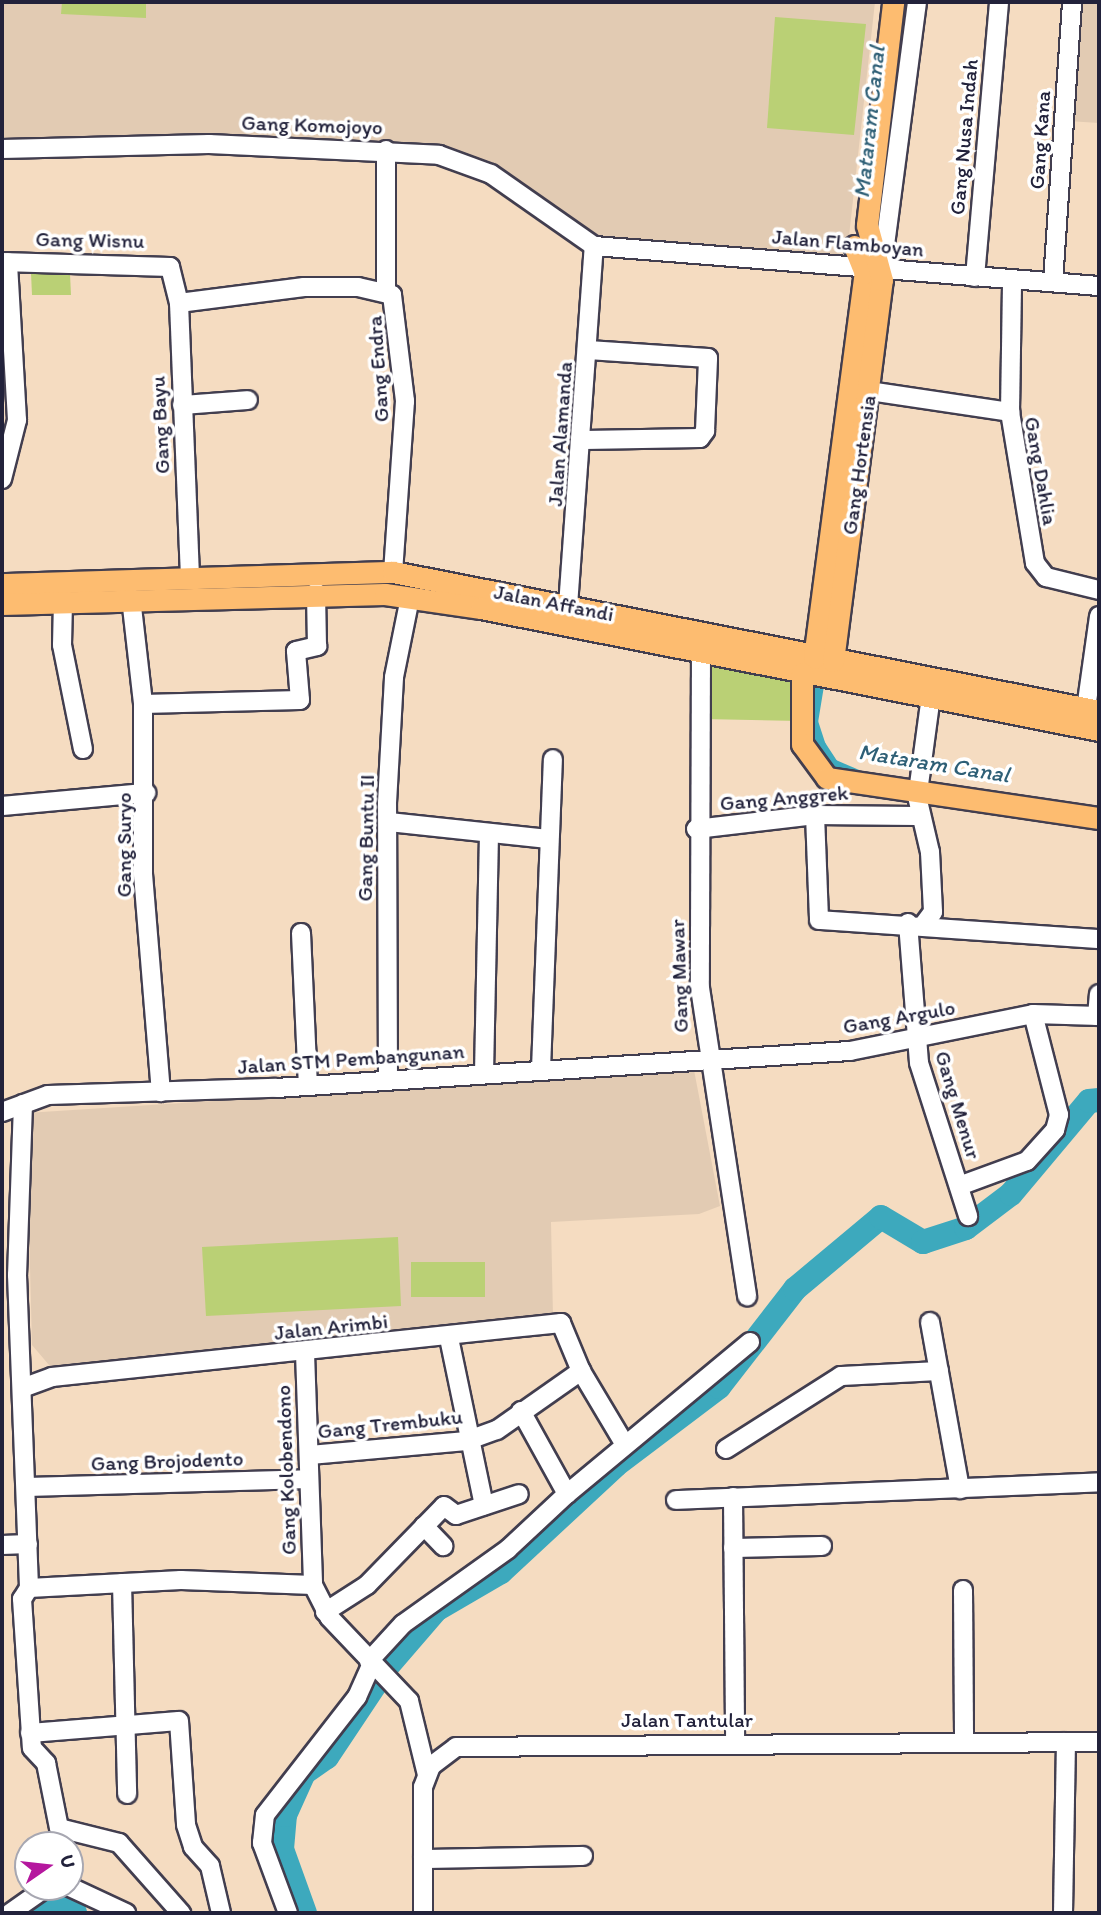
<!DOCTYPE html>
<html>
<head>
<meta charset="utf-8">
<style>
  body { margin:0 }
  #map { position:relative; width:1101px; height:1915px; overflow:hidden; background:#f5dcc1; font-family:Itim,sans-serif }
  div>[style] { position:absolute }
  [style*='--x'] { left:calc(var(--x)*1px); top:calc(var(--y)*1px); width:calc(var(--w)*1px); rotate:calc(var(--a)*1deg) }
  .built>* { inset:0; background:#e2cbb3 }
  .green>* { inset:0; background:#bad075 }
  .canal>* { height:14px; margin:-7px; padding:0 7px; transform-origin:7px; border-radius:7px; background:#3da9bd }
  .river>* { height:24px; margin:-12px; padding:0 12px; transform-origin:12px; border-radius:12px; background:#3da9bd }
  .roads { filter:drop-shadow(2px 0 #423e4f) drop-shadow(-2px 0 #423e4f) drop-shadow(0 2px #423e4f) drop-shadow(0 -2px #423e4f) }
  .minor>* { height:18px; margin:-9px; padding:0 9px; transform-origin:9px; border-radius:9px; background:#fff }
  .major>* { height:21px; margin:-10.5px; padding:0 10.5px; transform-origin:10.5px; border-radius:10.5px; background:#fdbc70 }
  span { translate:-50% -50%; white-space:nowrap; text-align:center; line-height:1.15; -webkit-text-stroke:7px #fff; paint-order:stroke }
  .street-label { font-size:21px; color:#22223b }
  .water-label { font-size:23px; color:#2e5f76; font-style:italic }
  .frame { position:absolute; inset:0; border:4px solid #22223b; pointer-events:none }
  .north { position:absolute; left:14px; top:1831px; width:70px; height:70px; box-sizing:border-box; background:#fff; border:2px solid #a7a7b1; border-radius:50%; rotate:76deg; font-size:19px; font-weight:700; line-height:28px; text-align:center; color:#22223b }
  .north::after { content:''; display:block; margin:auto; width:24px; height:32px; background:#b5179e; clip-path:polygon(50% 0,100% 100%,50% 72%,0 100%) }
</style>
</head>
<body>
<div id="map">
  <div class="built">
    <i style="clip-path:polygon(2px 2px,875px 2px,848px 245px,835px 258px,606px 242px,476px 163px,2px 140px)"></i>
    <i style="clip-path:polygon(1076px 2px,1099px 2px,1099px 123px,1068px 121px)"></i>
    <i style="clip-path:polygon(694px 1070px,720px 1206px,699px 1214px,551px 1222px,553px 1316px,55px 1372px,32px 1345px,26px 1113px)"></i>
  </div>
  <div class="green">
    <i style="clip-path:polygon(62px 2px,146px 2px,146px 18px,61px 14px)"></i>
    <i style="clip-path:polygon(775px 17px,866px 24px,854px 135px,767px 128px)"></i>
    <i style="clip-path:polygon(31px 273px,70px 274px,71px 295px,32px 295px)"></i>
    <i style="clip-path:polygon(704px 664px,808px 682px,801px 721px,702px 719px)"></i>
    <i style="clip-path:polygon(398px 1237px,401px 1306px,206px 1316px,202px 1247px)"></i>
    <i style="clip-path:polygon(411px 1262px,485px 1262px,485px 1297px,411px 1297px)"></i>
  </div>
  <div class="canal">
    <i style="--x:886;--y:174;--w:173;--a:-83.7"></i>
    <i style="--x:820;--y:667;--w:56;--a:99.3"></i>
    <i style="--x:811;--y:722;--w:25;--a:72"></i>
    <i style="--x:819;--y:746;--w:24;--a:57"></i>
    <i style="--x:832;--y:766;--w:26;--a:23"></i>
  </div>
  <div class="river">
    <i style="--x:45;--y:1913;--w:19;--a:-21"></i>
    <i style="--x:63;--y:1906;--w:14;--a:30"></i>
    <i style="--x:305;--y:1913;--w:68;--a:-109.8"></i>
    <i style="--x:282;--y:1849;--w:34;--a:-85"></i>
    <i style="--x:285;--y:1815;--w:46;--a:-65.7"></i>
    <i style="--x:304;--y:1773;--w:28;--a:-35"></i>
    <i style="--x:327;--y:1757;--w:108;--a:-56.3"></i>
    <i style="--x:387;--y:1667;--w:75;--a:-49.3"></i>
    <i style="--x:436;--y:1610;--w:75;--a:-30.3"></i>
    <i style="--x:501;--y:1572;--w:157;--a:-42.9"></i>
    <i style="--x:616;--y:1465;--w:129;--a:-37.1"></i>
    <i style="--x:719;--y:1387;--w:124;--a:-52.2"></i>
    <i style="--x:795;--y:1289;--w:112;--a:-39.9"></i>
    <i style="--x:881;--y:1217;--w:49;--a:30.8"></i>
    <i style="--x:923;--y:1242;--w:45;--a:-18"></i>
    <i style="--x:966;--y:1228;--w:56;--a:-37.1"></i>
    <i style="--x:1011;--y:1194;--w:121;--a:-50"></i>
    <i style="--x:1089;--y:1101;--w:10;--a:-6"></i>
  </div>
  <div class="roads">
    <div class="minor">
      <i style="--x:2;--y:149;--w:207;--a:-1.4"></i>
      <i style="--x:209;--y:144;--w:230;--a:2.7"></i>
      <i style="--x:439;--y:155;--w:55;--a:20.1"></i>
      <i style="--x:491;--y:174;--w:126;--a:35"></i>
      <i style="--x:594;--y:246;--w:507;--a:4.53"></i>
      <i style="--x:386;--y:150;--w:142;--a:90"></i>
      <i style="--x:2;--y:262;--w:168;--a:1.7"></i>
      <i style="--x:170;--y:267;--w:37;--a:76"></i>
      <i style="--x:179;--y:303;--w:272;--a:87.7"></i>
      <i style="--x:882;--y:268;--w:268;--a:-82.5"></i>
      <i style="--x:975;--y:277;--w:276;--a:-85"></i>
      <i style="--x:1053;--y:282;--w:281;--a:-86.1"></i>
      <i style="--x:179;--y:303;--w:126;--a:-7.3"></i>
      <i style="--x:304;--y:287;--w:54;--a:0"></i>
      <i style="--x:358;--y:287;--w:35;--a:13"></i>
      <i style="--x:392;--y:295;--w:107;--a:83"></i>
      <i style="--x:405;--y:401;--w:171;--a:94"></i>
      <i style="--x:869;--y:391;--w:143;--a:8.5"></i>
      <i style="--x:1010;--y:412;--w:153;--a:80.6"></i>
      <i style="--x:1035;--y:563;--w:18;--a:52"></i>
      <i style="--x:1046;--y:577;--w:55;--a:13.8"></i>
      <i style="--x:182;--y:405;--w:66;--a:-4.3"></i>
      <i style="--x:1010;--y:412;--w:133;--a:-89.1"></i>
      <i style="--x:584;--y:440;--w:116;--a:-1"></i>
      <i style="--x:700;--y:438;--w:9;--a:-54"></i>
      <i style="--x:705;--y:431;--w:73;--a:-87.6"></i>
      <i style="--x:708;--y:358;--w:120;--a:-176.2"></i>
      <i style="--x:2;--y:479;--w:61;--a:-75.7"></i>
      <i style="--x:17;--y:420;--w:158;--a:-93.3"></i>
      <i style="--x:131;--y:598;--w:107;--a:83.5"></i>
      <i style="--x:143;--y:704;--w:170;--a:90"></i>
      <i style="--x:143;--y:874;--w:219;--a:85.3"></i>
      <i style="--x:63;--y:601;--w:44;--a:91.3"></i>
      <i style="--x:62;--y:645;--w:106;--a:78.6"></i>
      <i style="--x:567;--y:620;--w:375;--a:-85.9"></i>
      <i style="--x:701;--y:651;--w:337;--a:90.2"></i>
      <i style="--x:700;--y:988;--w:312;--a:81.3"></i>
      <i style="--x:143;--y:704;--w:157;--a:-1.5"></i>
      <i style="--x:300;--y:700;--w:49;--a:-94.7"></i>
      <i style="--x:296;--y:651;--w:22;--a:-13"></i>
      <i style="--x:317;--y:646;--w:54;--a:-91.1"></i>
      <i style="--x:1086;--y:709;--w:94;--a:-82"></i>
      <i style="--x:916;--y:792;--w:62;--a:76.9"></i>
      <i style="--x:930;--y:852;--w:60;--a:87.1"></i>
      <i style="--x:933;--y:912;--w:15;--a:127"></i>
      <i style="--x:918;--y:792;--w:97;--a:-82.3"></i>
      <i style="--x:2;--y:806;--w:145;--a:-5.2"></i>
      <i style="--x:815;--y:815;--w:105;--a:87.8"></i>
      <i style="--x:819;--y:920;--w:281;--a:3.9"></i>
      <i style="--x:389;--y:822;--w:160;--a:6.1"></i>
      <i style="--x:696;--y:829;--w:120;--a:-6.7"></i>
      <i style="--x:815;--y:815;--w:102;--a:0.6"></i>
      <i style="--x:908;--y:923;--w:140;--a:85.5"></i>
      <i style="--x:919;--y:1063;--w:161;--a:72.2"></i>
      <i style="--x:301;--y:933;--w:153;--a:87.4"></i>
      <i style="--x:1097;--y:1016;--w:22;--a:-85"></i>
      <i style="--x:541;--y:1069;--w:310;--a:-87.8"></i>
      <i style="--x:484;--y:1073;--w:240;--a:-88.8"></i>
      <i style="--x:388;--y:1080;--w:277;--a:-90.2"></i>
      <i style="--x:387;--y:803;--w:126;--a:-86.8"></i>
      <i style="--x:394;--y:677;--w:81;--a:-78.6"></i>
      <i style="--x:23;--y:1104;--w:171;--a:92"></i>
      <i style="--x:17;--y:1275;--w:313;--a:87.8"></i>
      <i style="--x:29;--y:1588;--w:13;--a:122"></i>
      <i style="--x:22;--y:1599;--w:149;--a:86.2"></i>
      <i style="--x:32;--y:1748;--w:21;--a:47"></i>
      <i style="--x:46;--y:1763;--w:66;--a:78.7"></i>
      <i style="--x:59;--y:1828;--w:62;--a:14"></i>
      <i style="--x:119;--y:1843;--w:94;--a:48.5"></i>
      <i style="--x:2;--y:1112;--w:49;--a:-20.3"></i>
      <i style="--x:48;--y:1095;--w:228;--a:-1.8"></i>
      <i style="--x:276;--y:1088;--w:575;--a:-3.69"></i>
      <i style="--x:850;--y:1051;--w:187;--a:-11.4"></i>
      <i style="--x:1033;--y:1014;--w:66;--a:1.7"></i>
      <i style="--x:959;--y:1186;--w:72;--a:-20.2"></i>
      <i style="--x:1027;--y:1161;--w:42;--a:-47.9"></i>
      <i style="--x:1055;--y:1130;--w:16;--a:-75"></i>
      <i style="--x:1059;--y:1115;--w:104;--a:-104.4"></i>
      <i style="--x:930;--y:1322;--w:170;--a:79.8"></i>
      <i style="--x:449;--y:1338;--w:171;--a:78.2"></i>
      <i style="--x:305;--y:1353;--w:232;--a:88"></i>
      <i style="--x:25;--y:1387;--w:29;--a:-20"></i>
      <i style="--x:52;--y:1377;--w:512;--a:-6.06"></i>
      <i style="--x:561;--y:1323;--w:52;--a:67.4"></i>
      <i style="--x:581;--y:1371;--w:84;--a:59.2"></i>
      <i style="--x:521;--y:1411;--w:95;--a:61"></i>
      <i style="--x:567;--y:1494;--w:238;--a:-39.7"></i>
      <i style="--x:726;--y:1449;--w:136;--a:-32.4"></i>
      <i style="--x:841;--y:1376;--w:98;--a:-2.9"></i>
      <i style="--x:310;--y:1455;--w:157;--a:-5.1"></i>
      <i style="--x:466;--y:1441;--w:33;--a:-20"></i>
      <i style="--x:497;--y:1430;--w:103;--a:-35.1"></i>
      <i style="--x:27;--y:1487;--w:282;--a:-1.6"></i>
      <i style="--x:733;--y:1497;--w:246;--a:89.5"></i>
      <i style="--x:676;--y:1500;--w:423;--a:-2.4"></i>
      <i style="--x:424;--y:1526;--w:28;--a:46"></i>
      <i style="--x:2;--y:1545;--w:26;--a:-2"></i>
      <i style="--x:733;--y:1548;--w:89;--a:-1.3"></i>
      <i style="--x:122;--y:1583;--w:211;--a:88.6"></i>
      <i style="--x:29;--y:1588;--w:152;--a:-3"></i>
      <i style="--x:181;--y:1580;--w:132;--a:2.2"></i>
      <i style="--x:313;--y:1585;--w:36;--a:63"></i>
      <i style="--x:329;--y:1617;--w:116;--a:46.4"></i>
      <i style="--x:409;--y:1701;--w:76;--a:76.3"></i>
      <i style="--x:963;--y:1590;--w:152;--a:89.6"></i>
      <i style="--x:325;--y:1612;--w:50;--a:-32.7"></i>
      <i style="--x:367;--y:1585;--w:110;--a:-45.7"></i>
      <i style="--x:444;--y:1506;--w:15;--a:37"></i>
      <i style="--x:456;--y:1515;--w:66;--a:-18.4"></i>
      <i style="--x:369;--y:1661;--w:50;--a:-47.4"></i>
      <i style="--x:403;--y:1624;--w:129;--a:-35.5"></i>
      <i style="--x:508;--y:1549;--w:81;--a:-43"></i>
      <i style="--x:30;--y:1733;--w:149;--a:-4.6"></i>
      <i style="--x:179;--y:1721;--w:104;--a:86.1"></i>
      <i style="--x:186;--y:1825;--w:23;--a:72"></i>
      <i style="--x:193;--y:1847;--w:25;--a:48"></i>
      <i style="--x:210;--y:1866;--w:48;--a:76.8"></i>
      <i style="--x:423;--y:1859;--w:160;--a:-1.1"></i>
      <i style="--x:70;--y:1887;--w:62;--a:24.9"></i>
      <i style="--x:10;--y:1913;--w:45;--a:-35.1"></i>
      <i style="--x:288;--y:1913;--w:75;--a:-110.4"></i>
      <i style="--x:262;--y:1843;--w:28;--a:-84"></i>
      <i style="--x:265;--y:1815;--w:150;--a:-52.1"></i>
      <i style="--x:357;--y:1697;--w:36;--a:-66"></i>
      <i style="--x:423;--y:1913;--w:126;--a:-90"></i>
      <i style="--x:423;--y:1787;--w:22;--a:-69"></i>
      <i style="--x:431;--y:1766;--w:31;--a:-37"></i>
      <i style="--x:456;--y:1747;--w:643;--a:-0.45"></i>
      <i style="--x:1063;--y:1913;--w:171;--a:-89"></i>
    </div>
    <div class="major">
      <i style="--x:2;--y:584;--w:391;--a:-1.8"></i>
      <i style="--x:393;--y:572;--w:720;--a:11.14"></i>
      <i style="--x:2;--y:604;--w:383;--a:-1.5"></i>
      <i style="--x:385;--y:594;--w:97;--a:8.3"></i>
      <i style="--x:481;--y:608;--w:630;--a:11.17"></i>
      <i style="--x:814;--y:658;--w:388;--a:-82.5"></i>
      <i style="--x:865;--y:273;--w:29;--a:-112"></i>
      <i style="--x:833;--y:661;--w:384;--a:-82.7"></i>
      <i style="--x:882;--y:280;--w:57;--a:-105.3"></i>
      <i style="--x:867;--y:225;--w:225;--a:-83.3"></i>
      <i style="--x:802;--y:673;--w:71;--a:90"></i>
      <i style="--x:802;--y:744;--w:42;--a:53.7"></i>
      <i style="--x:827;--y:778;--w:275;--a:8.4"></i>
    </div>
  </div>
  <div class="street-label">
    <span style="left:312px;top:125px;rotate:2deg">Gang Komojoyo</span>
    <span style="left:964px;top:137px;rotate:-85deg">Gang Nusa Indah</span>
    <span style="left:1040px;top:140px;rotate:-86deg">Gang Kana</span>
    <span style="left:90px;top:240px;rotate:1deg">Gang Wisnu</span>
    <span style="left:848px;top:243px;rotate:5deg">Jalan Flamboyan</span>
    <span style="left:378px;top:369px;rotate:-94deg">Gang Endra</span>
    <span style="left:160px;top:425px;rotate:-93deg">Gang Bayu</span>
    <span style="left:560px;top:434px;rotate:-86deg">Jalan Alamanda</span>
    <span style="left:859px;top:465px;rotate:-82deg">Gang Hortensia</span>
    <span style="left:1041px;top:471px;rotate:80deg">Gang Dahlia</span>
    <span style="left:554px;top:603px;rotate:11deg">Jalan Affandi</span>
    <span style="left:784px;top:798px;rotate:-5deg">Gang Anggrek</span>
    <span style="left:366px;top:838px;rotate:-89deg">Gang Buntu II</span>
    <span style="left:124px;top:845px;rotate:-90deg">Gang Suryo</span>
    <span style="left:679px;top:976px;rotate:-92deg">Gang Mawar</span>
    <span style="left:899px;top:1017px;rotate:-10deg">Gang Argulo</span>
    <span style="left:351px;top:1059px;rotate:-4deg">Jalan STM Pembangunan</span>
    <span style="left:958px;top:1105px;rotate:73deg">Gang Menur</span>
    <span style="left:331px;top:1327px;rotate:-6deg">Jalan Arimbi</span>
    <span style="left:390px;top:1424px;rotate:-6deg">Gang Trembuku</span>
    <span style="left:167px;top:1461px;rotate:-2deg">Gang Brojodento</span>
    <span style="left:286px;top:1470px;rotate:-92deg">Gang Kolobendono</span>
    <span style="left:687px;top:1720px">Jalan Tantular</span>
  </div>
  <div class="water-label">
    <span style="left:869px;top:122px;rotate:-84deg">Mataram Canal</span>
    <span style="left:934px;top:763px;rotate:9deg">Mataram Canal</span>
  </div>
  <div class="frame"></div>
  <div class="north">U</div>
</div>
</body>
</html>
